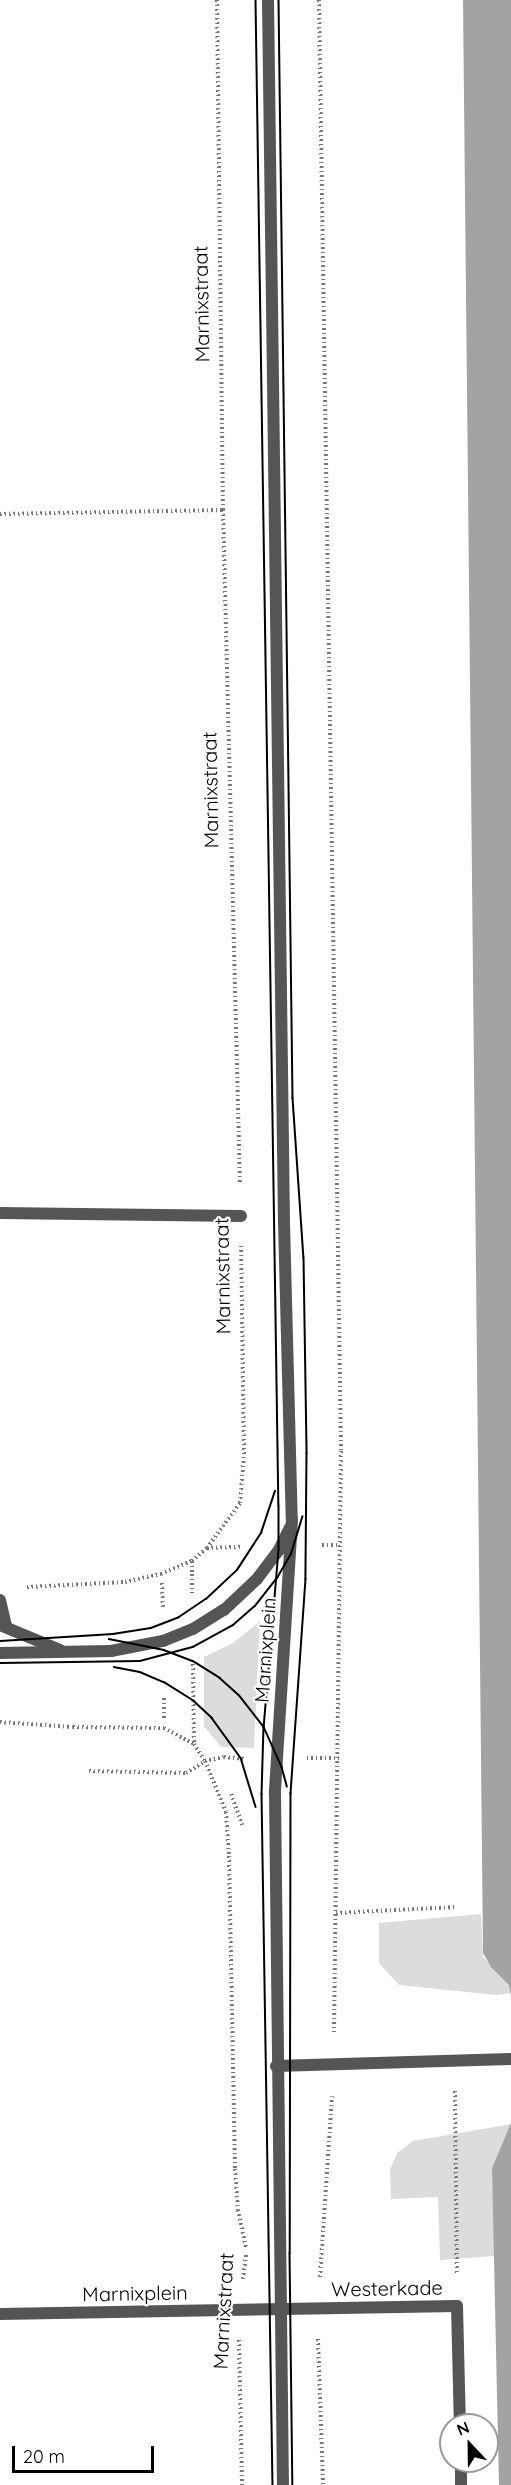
<!DOCTYPE html>
<html>
<head>
<meta charset="utf-8">
<style>
  body { margin:0 }
  #map { position:relative; width:511px; height:2485px; overflow:hidden; background:#fff; font-family:Quicksand,sans-serif }
  div>[style] { position:absolute }
  [style*='--x'] { left:calc(var(--x)*1px); top:calc(var(--y)*1px); width:calc(var(--w)*1px); rotate:calc(var(--a)*1deg) }
  .green>* { inset:0; background:#dcdcdc }
  .water>* { inset:0; background:#a3a3a3 }
  .path>* { height:4px; margin-top:-2px; transform-origin:0; background:repeating-linear-gradient(90deg,#777 0 1.5px,transparent 0 4.5px) }
  .street>* { height:12px; margin:-6px; padding:0 6px; transform-origin:6px; border-radius:6px; background:#555 }
  .tram>* { height:1.5px; margin:-0.75px; padding:0 0.75px; transform-origin:0.75px; border-radius:0.75px; background:#000 }
  span { translate:-50% -50%; white-space:nowrap; text-align:center; line-height:1.15; -webkit-text-stroke:4.5px #fff; paint-order:stroke }
  .street-label { font-size:20px; color:#000 }
  .north { position:absolute; left:439px; top:2413px; width:60px; height:60px; box-sizing:border-box; background:#fff; border:2px solid #999; border-radius:50%; rotate:338deg; font-size:16px; font-weight:700; line-height:24px; text-align:center; color:#000 }
  .north::after { content:''; display:block; margin:auto; width:21px; height:27px; background:#000; clip-path:polygon(50% 0,100% 100%,50% 72%,0 100%) }
  .scale { position:absolute; left:12px; top:2446px; width:142px; height:27px; box-sizing:border-box; border:3px solid #000; border-top:0; padding-left:8px; font-size:18px; line-height:21px; white-space:nowrap; color:#000; -webkit-text-stroke:4px #fff; paint-order:stroke }
</style>
</head>
<body>
<div id="map">
  <div class="green">
    <i style="clip-path:polygon(260px 1621px,254px 1748px,221px 1747px,204px 1726px,204px 1657px,233px 1643px)"></i>
    <i style="clip-path:polygon(481px 1914px,483px 1957px,511px 1986px,511px 1993px,496px 1995px,399px 1985px,379px 1963px,379px 1923px)"></i>
    <i style="clip-path:polygon(511px 2124px,492px 2168px,495px 2256px,440px 2260px,438px 2197px,391px 2199px,390px 2170px,397px 2153px,413px 2141px)"></i>
  </div>
  <div class="water">
    <i style="clip-path:polygon(463px 0,511px 0,511px 1996px,509px 1985px,491px 1967px,483px 1953px)"></i>
    <i style="clip-path:polygon(511px 2123px,511px 2485px,499px 2485px,492px 2168px)"></i>
  </div>
  <div class="path">
    <i style="--x:217;--y:0;--w:510;--a:89.33"></i>
    <i style="--x:223;--y:510;--w:674;--a:88.56"></i>
    <i style="--x:319;--y:0;--w:1451;--a:89.13"></i>
    <i style="--x:341;--y:1451;--w:581;--a:90.69"></i>
    <i style="--x:0;--y:514;--w:223;--a:-1"></i>
    <i style="--x:322;--y:1545;--w:18;--a:0"></i>
    <i style="--x:207;--y:1548;--w:33;--a:-2"></i>
    <i style="--x:192;--y:1561;--w:32;--a:90"></i>
    <i style="--x:162;--y:1583;--w:24;--a:88"></i>
    <i style="--x:27;--y:1587;--w:98;--a:-2.9"></i>
    <i style="--x:125;--y:1582;--w:37;--a:-13"></i>
    <i style="--x:161;--y:1574;--w:34;--a:-23"></i>
    <i style="--x:192;--y:1561;--w:20;--a:-41"></i>
    <i style="--x:207;--y:1548;--w:56;--a:-53.7"></i>
    <i style="--x:240;--y:1503;--w:49;--a:-85.3"></i>
    <i style="--x:244;--y:1454;--w:209;--a:-90.8"></i>
    <i style="--x:193;--y:1664;--w:79;--a:89.3"></i>
    <i style="--x:164;--y:1698;--w:22;--a:90"></i>
    <i style="--x:0;--y:1722;--w:73;--a:3.9"></i>
    <i style="--x:73;--y:1727;--w:91;--a:0.6"></i>
    <i style="--x:164;--y:1728;--w:34;--a:28"></i>
    <i style="--x:194;--y:1744;--w:20;--a:57"></i>
    <i style="--x:205;--y:1761;--w:55;--a:67.6"></i>
    <i style="--x:226;--y:1812;--w:44;--a:86.1"></i>
    <i style="--x:229;--y:1856;--w:313;--a:88.9"></i>
    <i style="--x:235;--y:2169;--w:41;--a:85.8"></i>
    <i style="--x:238;--y:2210;--w:38;--a:78"></i>
    <i style="--x:307;--y:1758;--w:32;--a:0"></i>
    <i style="--x:89;--y:1771;--w:97;--a:1.2"></i>
    <i style="--x:186;--y:1773;--w:22;--a:-32"></i>
    <i style="--x:205;--y:1761;--w:19;--a:-12"></i>
    <i style="--x:224;--y:1757;--w:22;--a:5"></i>
    <i style="--x:231;--y:1794;--w:33;--a:70"></i>
    <i style="--x:336;--y:1913;--w:120;--a:-2.9"></i>
    <i style="--x:455;--y:2091;--w:184;--a:89.4"></i>
    <i style="--x:320;--y:2277;--w:181;--a:-86.2"></i>
    <i style="--x:243;--y:2279;--w:25;--a:-83"></i>
    <i style="--x:318;--y:2339;--w:146;--a:88"></i>
    <i style="--x:239;--y:2340;--w:145;--a:88.8"></i>
  </div>
  <div class="street">
    <i style="--x:268;--y:0;--w:1223;--a:89.25"></i>
    <i style="--x:284;--y:1223;--w:297;--a:88.5"></i>
    <i style="--x:292;--y:1520;--w:274;--a:93.6"></i>
    <i style="--x:275;--y:1793;--w:692;--a:89.34"></i>
    <i style="--x:0;--y:1213;--w:241;--a:0.7"></i>
    <i style="--x:0;--y:1600;--w:26;--a:77"></i>
    <i style="--x:0;--y:1625;--w:65;--a:22.6"></i>
    <i style="--x:0;--y:1653;--w:111;--a:-1"></i>
    <i style="--x:111;--y:1651;--w:53;--a:-10.9"></i>
    <i style="--x:163;--y:1641;--w:32;--a:-22"></i>
    <i style="--x:193;--y:1629;--w:36;--a:-32"></i>
    <i style="--x:224;--y:1610;--w:45;--a:-43.2"></i>
    <i style="--x:257;--y:1579;--w:36;--a:-53"></i>
    <i style="--x:279;--y:1550;--w:25;--a:-64"></i>
    <i style="--x:276;--y:2066;--w:235;--a:-1.7"></i>
    <i style="--x:0;--y:2314;--w:457;--a:-1"></i>
    <i style="--x:457;--y:2306;--w:119;--a:88.6"></i>
    <i style="--x:461;--y:2461;--w:24;--a:90"></i>
  </div>
  <div class="tram">
    <i style="--x:256;--y:0;--w:1506;--a:89.13"></i>
    <i style="--x:279;--y:1506;--w:44;--a:90"></i>
    <i style="--x:279;--y:1550;--w:178;--a:94.8"></i>
    <i style="--x:264;--y:1727;--w:67;--a:91.7"></i>
    <i style="--x:262;--y:1794;--w:691;--a:89.09"></i>
    <i style="--x:279;--y:0;--w:1098;--a:89.27"></i>
    <i style="--x:293;--y:1098;--w:160;--a:86.1"></i>
    <i style="--x:304;--y:1258;--w:195;--a:89.1"></i>
    <i style="--x:307;--y:1453;--w:126;--a:90.5"></i>
    <i style="--x:306;--y:1579;--w:215;--a:94"></i>
    <i style="--x:291;--y:1793;--w:460;--a:90.1"></i>
    <i style="--x:290;--y:2253;--w:232;--a:89.3"></i>
    <i style="--x:109;--y:1639;--w:56;--a:11.3"></i>
    <i style="--x:164;--y:1650;--w:31;--a:21"></i>
    <i style="--x:193;--y:1661;--w:32;--a:32"></i>
    <i style="--x:220;--y:1678;--w:25;--a:42"></i>
    <i style="--x:239;--y:1695;--w:41;--a:52"></i>
    <i style="--x:264;--y:1727;--w:44;--a:65.8"></i>
    <i style="--x:282;--y:1767;--w:20;--a:75"></i>
    <i style="--x:0;--y:1641;--w:113;--a:-3.5"></i>
    <i style="--x:113;--y:1634;--w:38;--a:-9"></i>
    <i style="--x:151;--y:1628;--w:30;--a:-21"></i>
    <i style="--x:179;--y:1617;--w:32;--a:-34"></i>
    <i style="--x:206;--y:1599;--w:42;--a:-43.1"></i>
    <i style="--x:237;--y:1570;--w:44;--a:-57"></i>
    <i style="--x:261;--y:1533;--w:44;--a:-71.6"></i>
    <i style="--x:0;--y:1663;--w:140;--a:-0.8"></i>
    <i style="--x:140;--y:1661;--w:55;--a:-14.8"></i>
    <i style="--x:193;--y:1647;--w:46;--a:-28.8"></i>
    <i style="--x:233;--y:1625;--w:29;--a:-41"></i>
    <i style="--x:255;--y:1606;--w:36;--a:-52"></i>
    <i style="--x:277;--y:1578;--w:28;--a:-60"></i>
    <i style="--x:291;--y:1554;--w:39;--a:-73"></i>
    <i style="--x:114;--y:1667;--w:26;--a:11"></i>
    <i style="--x:140;--y:1672;--w:26;--a:23"></i>
    <i style="--x:164;--y:1682;--w:34;--a:32"></i>
    <i style="--x:193;--y:1700;--w:26;--a:43"></i>
    <i style="--x:212;--y:1718;--w:49;--a:54.1"></i>
    <i style="--x:241;--y:1758;--w:51;--a:73"></i>
  </div>
  <div class="street-label">
    <span style="left:201px;top:304px;rotate:-91deg">Marnixstraat</span>
    <span style="left:210px;top:790px;rotate:-91deg">Marnixstraat</span>
    <span style="left:222px;top:1276px;rotate:-91deg">Marnixstraat</span>
    <span style="left:265px;top:1650px;rotate:-86deg">Marnixplein</span>
    <span style="left:387px;top:2288px;rotate:-1deg">Westerkade</span>
    <span style="left:135px;top:2293px;rotate:-1deg">Marnixplein</span>
    <span style="left:223px;top:2311px;rotate:-87deg">Marnixstraat</span>
  </div>
  <div class="north">N</div>
  <div class="scale">20 m</div>
</div>
</body>
</html>
